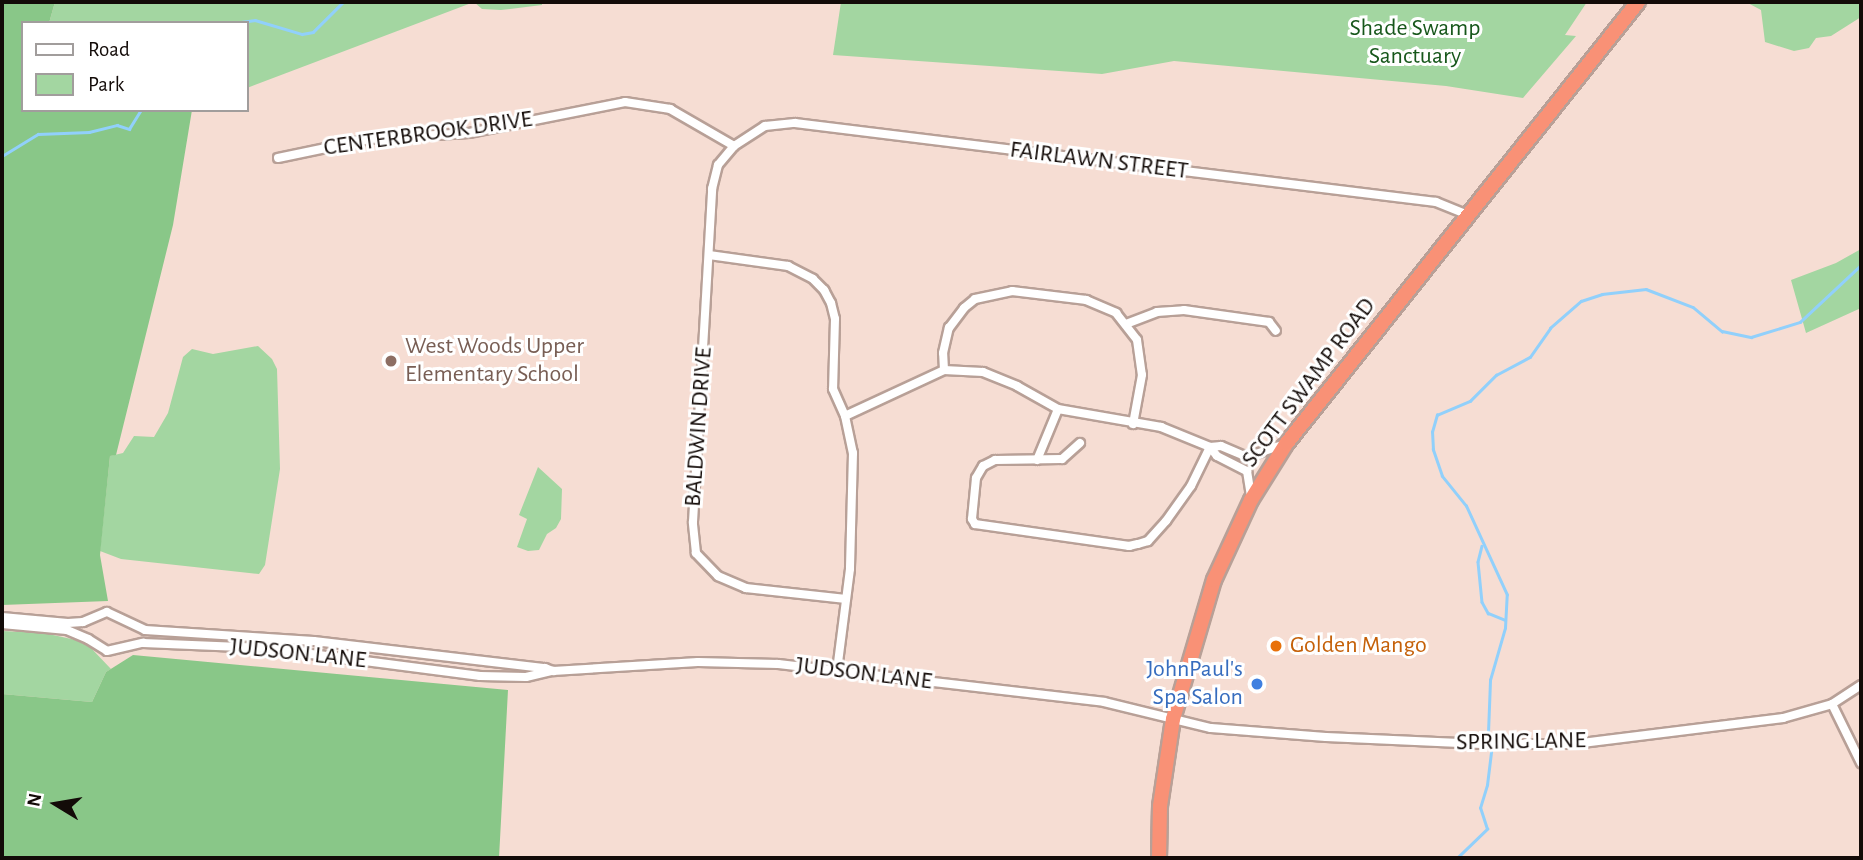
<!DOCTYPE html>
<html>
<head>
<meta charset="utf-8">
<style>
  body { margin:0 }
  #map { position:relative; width:1863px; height:860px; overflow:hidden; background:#f6ddd3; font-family:"Alegreya Sans",sans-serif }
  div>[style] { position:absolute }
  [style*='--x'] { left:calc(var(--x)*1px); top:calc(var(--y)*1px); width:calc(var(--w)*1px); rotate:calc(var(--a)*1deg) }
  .green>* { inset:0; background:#a3d6a1 }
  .forest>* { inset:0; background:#89c788 }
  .stream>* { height:2.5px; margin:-1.25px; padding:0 1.25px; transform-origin:1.25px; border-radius:1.25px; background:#91d0fb }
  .roads { filter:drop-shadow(2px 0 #b8a097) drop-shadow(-2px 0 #b8a097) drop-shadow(0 2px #b8a097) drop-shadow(0 -2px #b8a097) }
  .street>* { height:8px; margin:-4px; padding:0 4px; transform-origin:4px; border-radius:4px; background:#fff }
  .highway>* { height:14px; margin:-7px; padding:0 7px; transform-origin:7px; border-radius:7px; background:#f99176 }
  .dots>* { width:19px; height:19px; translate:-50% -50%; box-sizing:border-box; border:4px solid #fff; border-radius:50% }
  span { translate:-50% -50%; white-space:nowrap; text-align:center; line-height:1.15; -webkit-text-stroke:6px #fff; paint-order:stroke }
  .park-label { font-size:24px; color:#17571b }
  .street-label { font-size:24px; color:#130b08 }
  .education-label { font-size:24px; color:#785e54 }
  .left { translate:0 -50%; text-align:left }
  .food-label { font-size:24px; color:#c56008 }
  .shop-label { font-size:24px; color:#366cbe }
  .right { translate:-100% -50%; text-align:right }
  .frame { position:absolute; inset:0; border:4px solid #130b08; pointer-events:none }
  .legend { position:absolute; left:21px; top:21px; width:228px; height:91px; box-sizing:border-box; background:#fff; border:2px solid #a19d9c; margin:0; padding:9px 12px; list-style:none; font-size:21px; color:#130b08 }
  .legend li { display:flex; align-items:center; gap:14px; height:35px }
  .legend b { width:35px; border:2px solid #a19d9c }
  .north { position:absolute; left:21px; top:769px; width:70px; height:70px; -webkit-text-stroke:5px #fff; paint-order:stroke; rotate:281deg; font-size:19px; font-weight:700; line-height:28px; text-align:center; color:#130b08 }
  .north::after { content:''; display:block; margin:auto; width:24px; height:32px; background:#130b08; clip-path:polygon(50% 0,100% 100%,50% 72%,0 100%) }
</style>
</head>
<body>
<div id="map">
  <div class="green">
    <i style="clip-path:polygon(55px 2px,542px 2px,542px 5px,501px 10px,482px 9px,474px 2px,247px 88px,247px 23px,49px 23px)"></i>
    <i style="clip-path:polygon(841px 2px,1587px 2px,1565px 35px,1576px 36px,1523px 98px,1446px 86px,1174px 61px,1102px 74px,833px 55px)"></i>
    <i style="clip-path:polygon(1746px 2px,1861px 2px,1861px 17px,1831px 36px,1816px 38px,1809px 48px,1794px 51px,1765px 42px,1761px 10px)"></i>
    <i style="clip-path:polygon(1861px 249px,1861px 308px,1806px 333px,1791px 280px,1836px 263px)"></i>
    <i style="clip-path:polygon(258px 346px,272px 359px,277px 369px,280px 469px,265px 565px,259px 574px,121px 559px,100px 551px,110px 456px,123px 453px,134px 436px,154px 437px,168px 413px,183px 357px,192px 349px,213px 354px)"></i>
    <i style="clip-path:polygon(538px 467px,562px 489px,561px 519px,556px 528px,547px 534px,539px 550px,528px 551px,517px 547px,527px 519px,519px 515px)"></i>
    <i style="clip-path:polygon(2px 631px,44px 633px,76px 640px,90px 647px,111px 669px,106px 672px,92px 702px,2px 694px)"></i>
  </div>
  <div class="forest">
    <i style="clip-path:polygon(2px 2px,55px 2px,49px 23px,23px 23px,23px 110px,192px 110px,173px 225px,116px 455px,110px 456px,100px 555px,108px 601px,2px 605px)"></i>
    <i style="clip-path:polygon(133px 655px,508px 690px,499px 858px,2px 858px,2px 694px,92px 702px,106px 672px)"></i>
  </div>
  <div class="stream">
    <i style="--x:234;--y:23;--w:21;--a:-8"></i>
    <i style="--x:255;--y:20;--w:49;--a:16.6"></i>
    <i style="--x:302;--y:34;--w:11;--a:-10"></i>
    <i style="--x:313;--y:32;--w:42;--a:-45"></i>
    <i style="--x:2;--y:156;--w:42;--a:-31.4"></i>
    <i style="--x:38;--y:134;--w:51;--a:-2.2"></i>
    <i style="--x:89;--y:132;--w:29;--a:-14"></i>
    <i style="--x:117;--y:125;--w:13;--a:18"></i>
    <i style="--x:129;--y:129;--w:22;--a:-58"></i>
    <i style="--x:1482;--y:546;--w:16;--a:104"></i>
    <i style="--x:1478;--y:562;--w:40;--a:84.3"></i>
    <i style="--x:1482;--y:602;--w:13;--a:61"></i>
    <i style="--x:1488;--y:613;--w:18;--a:22"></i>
    <i style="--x:1488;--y:733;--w:53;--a:-87.8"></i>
    <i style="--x:1490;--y:680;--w:54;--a:-73.9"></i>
    <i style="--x:1505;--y:628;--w:33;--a:-87"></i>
    <i style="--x:1507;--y:595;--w:98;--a:-114.7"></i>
    <i style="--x:1466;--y:506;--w:38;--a:-129"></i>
    <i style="--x:1442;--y:476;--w:28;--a:-109"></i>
    <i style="--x:1433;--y:450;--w:18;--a:-93"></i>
    <i style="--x:1432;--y:432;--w:18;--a:-74"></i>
    <i style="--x:1437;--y:415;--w:36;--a:-23"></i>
    <i style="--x:1470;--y:401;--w:37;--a:-45"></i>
    <i style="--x:1496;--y:375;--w:38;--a:-28"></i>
    <i style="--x:1530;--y:357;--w:35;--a:-55"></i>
    <i style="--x:1550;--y:328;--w:41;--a:-41.1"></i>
    <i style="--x:1581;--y:301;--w:22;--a:-18"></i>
    <i style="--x:1602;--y:294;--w:44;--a:-6.5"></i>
    <i style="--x:1646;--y:289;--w:50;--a:21"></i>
    <i style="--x:1693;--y:307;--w:38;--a:40"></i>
    <i style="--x:1722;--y:331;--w:30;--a:12"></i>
    <i style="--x:1751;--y:337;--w:51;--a:-17"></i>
    <i style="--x:1800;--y:322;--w:83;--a:-43.1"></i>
    <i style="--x:1457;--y:858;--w:42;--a:-44"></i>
    <i style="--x:1487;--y:829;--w:22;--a:-108"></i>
    <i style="--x:1480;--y:808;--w:24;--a:-73"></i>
    <i style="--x:1487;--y:785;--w:33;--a:-83"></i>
  </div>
  <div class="roads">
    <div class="street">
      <i style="--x:278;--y:158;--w:93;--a:-11.8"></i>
      <i style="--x:369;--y:139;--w:100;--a:-3.4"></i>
      <i style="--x:469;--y:133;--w:159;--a:-11.2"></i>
      <i style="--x:625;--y:102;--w:46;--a:8.8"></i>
      <i style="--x:670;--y:109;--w:74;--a:30"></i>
      <i style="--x:709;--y:255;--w:80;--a:7.9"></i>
      <i style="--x:788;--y:266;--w:28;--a:27"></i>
      <i style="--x:813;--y:279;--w:16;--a:45"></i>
      <i style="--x:824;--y:290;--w:15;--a:62"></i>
      <i style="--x:831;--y:303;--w:16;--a:76"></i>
      <i style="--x:835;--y:319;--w:70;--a:91.6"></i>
      <i style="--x:833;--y:389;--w:30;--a:66"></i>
      <i style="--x:845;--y:416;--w:38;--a:78"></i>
      <i style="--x:853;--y:453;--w:116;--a:91.5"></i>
      <i style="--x:850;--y:569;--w:102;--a:97.3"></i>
      <i style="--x:1126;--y:324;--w:33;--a:-21"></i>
      <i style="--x:1157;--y:312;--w:27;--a:-4"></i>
      <i style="--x:1184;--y:310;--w:86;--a:8"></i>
      <i style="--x:1269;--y:322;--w:11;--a:52"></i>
      <i style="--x:944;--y:370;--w:17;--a:-93"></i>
      <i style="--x:943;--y:353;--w:26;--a:-77"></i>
      <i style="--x:949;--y:328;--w:25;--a:-53"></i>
      <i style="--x:964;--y:308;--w:14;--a:-39"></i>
      <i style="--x:975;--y:299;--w:38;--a:-12"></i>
      <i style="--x:1012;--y:291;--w:75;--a:6.9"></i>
      <i style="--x:1086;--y:300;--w:33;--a:23"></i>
      <i style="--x:1116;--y:313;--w:34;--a:52"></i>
      <i style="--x:1137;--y:340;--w:35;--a:82"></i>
      <i style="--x:1142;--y:375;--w:50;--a:100.4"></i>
      <i style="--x:845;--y:416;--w:109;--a:-24.9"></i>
      <i style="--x:944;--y:370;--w:39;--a:3"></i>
      <i style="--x:983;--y:372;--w:37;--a:22"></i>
      <i style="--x:1017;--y:386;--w:47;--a:29.3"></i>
      <i style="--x:1058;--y:409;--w:105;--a:9.9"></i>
      <i style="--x:1161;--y:427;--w:53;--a:22.2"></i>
      <i style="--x:1210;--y:447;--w:11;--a:-5"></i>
      <i style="--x:1221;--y:446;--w:28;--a:23"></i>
      <i style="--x:1247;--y:457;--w:37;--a:-19"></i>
      <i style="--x:1080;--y:443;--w:24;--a:138"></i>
      <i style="--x:1062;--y:459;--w:67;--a:179.1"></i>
      <i style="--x:995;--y:460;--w:13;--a:153"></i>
      <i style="--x:983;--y:466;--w:14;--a:120"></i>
      <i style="--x:976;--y:478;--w:41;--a:95.6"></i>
      <i style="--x:972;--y:519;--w:6;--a:59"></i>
      <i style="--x:975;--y:524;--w:156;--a:8.1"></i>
      <i style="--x:1129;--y:546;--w:9;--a:-13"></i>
      <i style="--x:1138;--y:544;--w:10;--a:-17"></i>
      <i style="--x:1148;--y:541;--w:27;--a:-48"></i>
      <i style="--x:1166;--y:521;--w:43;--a:-54.5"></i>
      <i style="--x:1191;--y:486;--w:43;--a:-64"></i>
      <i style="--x:1210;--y:447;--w:11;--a:52"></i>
      <i style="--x:1217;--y:456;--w:34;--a:27"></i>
      <i style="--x:1247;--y:471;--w:25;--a:81"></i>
      <i style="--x:1037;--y:460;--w:55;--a:-67.6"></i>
      <i style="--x:846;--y:599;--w:101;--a:-173.7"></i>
      <i style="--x:746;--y:588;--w:30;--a:-157"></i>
      <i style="--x:718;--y:576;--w:32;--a:-134"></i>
      <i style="--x:696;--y:553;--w:31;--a:-96"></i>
      <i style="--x:693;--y:522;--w:334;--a:-86.7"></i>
      <i style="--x:712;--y:189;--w:25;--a:-76"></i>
      <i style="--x:718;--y:165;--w:25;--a:-50"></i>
      <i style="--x:734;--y:146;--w:37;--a:-33"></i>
      <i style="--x:765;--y:126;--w:30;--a:-6"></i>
      <i style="--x:795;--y:123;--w:646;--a:7.03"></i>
      <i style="--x:1436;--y:202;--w:35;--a:22"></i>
      <i style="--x:2;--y:617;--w:66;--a:5.2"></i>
      <i style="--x:68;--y:623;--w:15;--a:-4"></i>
      <i style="--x:83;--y:622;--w:26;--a:-23"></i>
      <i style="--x:107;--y:612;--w:42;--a:25.3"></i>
      <i style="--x:145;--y:630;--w:169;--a:3.7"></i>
      <i style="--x:314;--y:641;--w:233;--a:6.7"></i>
      <i style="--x:545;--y:668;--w:9;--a:21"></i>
      <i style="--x:2;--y:624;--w:65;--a:5.3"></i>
      <i style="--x:67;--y:630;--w:23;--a:23"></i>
      <i style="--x:88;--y:639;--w:22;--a:32"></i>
      <i style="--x:107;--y:651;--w:37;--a:-13"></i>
      <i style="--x:143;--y:643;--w:122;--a:2.3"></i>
      <i style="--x:265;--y:648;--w:217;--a:7.4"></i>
      <i style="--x:480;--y:676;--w:46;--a:1.2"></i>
      <i style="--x:526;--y:677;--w:28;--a:-13"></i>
      <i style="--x:553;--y:671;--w:145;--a:-3.6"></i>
      <i style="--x:698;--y:662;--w:80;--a:1.4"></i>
      <i style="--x:778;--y:664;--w:328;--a:6.6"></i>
      <i style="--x:1104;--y:702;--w:110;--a:13.7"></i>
      <i style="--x:1211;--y:728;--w:115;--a:4.5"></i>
      <i style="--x:1326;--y:737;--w:156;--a:2.6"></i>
      <i style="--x:1482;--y:744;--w:92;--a:0"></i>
      <i style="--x:1574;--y:744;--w:211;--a:-7.1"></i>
      <i style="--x:1783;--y:718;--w:51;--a:-15.9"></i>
      <i style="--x:1832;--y:704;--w:35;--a:-33"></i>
      <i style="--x:1832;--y:704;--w:66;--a:63.8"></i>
    </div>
    <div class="highway">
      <i style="--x:1159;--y:858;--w:52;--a:-88.9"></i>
      <i style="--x:1160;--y:806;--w:88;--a:-81.5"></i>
      <i style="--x:1173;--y:719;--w:145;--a:-73.6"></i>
      <i style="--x:1214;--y:580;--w:88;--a:-65.2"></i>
      <i style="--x:1251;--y:500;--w:66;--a:-58"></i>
      <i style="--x:1286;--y:444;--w:565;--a:-51.47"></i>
    </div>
  </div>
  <div class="dots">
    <i style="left:391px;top:361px;background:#8d6e63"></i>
    <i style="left:1276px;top:646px;background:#e8710a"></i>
    <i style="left:1257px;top:684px;background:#3f7fe0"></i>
  </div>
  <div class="park-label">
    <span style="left:1415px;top:43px">Shade Swamp<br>Sanctuary</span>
  </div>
  <div class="street-label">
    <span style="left:428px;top:134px;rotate:-8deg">CENTERBROOK DRIVE</span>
    <span style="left:1099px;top:161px;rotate:7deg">FAIRLAWN STREET</span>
    <span style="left:1309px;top:383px;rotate:-53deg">SCOTT SWAMP ROAD</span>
    <span style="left:699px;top:427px;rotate:-86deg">BALDWIN DRIVE</span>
    <span style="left:298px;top:654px;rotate:6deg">JUDSON LANE</span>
    <span style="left:864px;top:674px;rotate:7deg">JUDSON LANE</span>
    <span style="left:1521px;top:742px;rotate:-1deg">SPRING LANE</span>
  </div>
  <div class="education-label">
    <span class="left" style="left:405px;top:361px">West Woods Upper<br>Elementary School</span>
  </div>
  <div class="food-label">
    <span class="left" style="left:1290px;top:646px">Golden Mango</span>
  </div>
  <div class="shop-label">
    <span class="right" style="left:1243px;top:684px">JohnPaul's<br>Spa Salon</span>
  </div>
  <div class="frame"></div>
  <ul class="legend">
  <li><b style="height:9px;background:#fff"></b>Road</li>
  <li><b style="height:19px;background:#a3d6a1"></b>Park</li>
  </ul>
  <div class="north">N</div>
</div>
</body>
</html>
